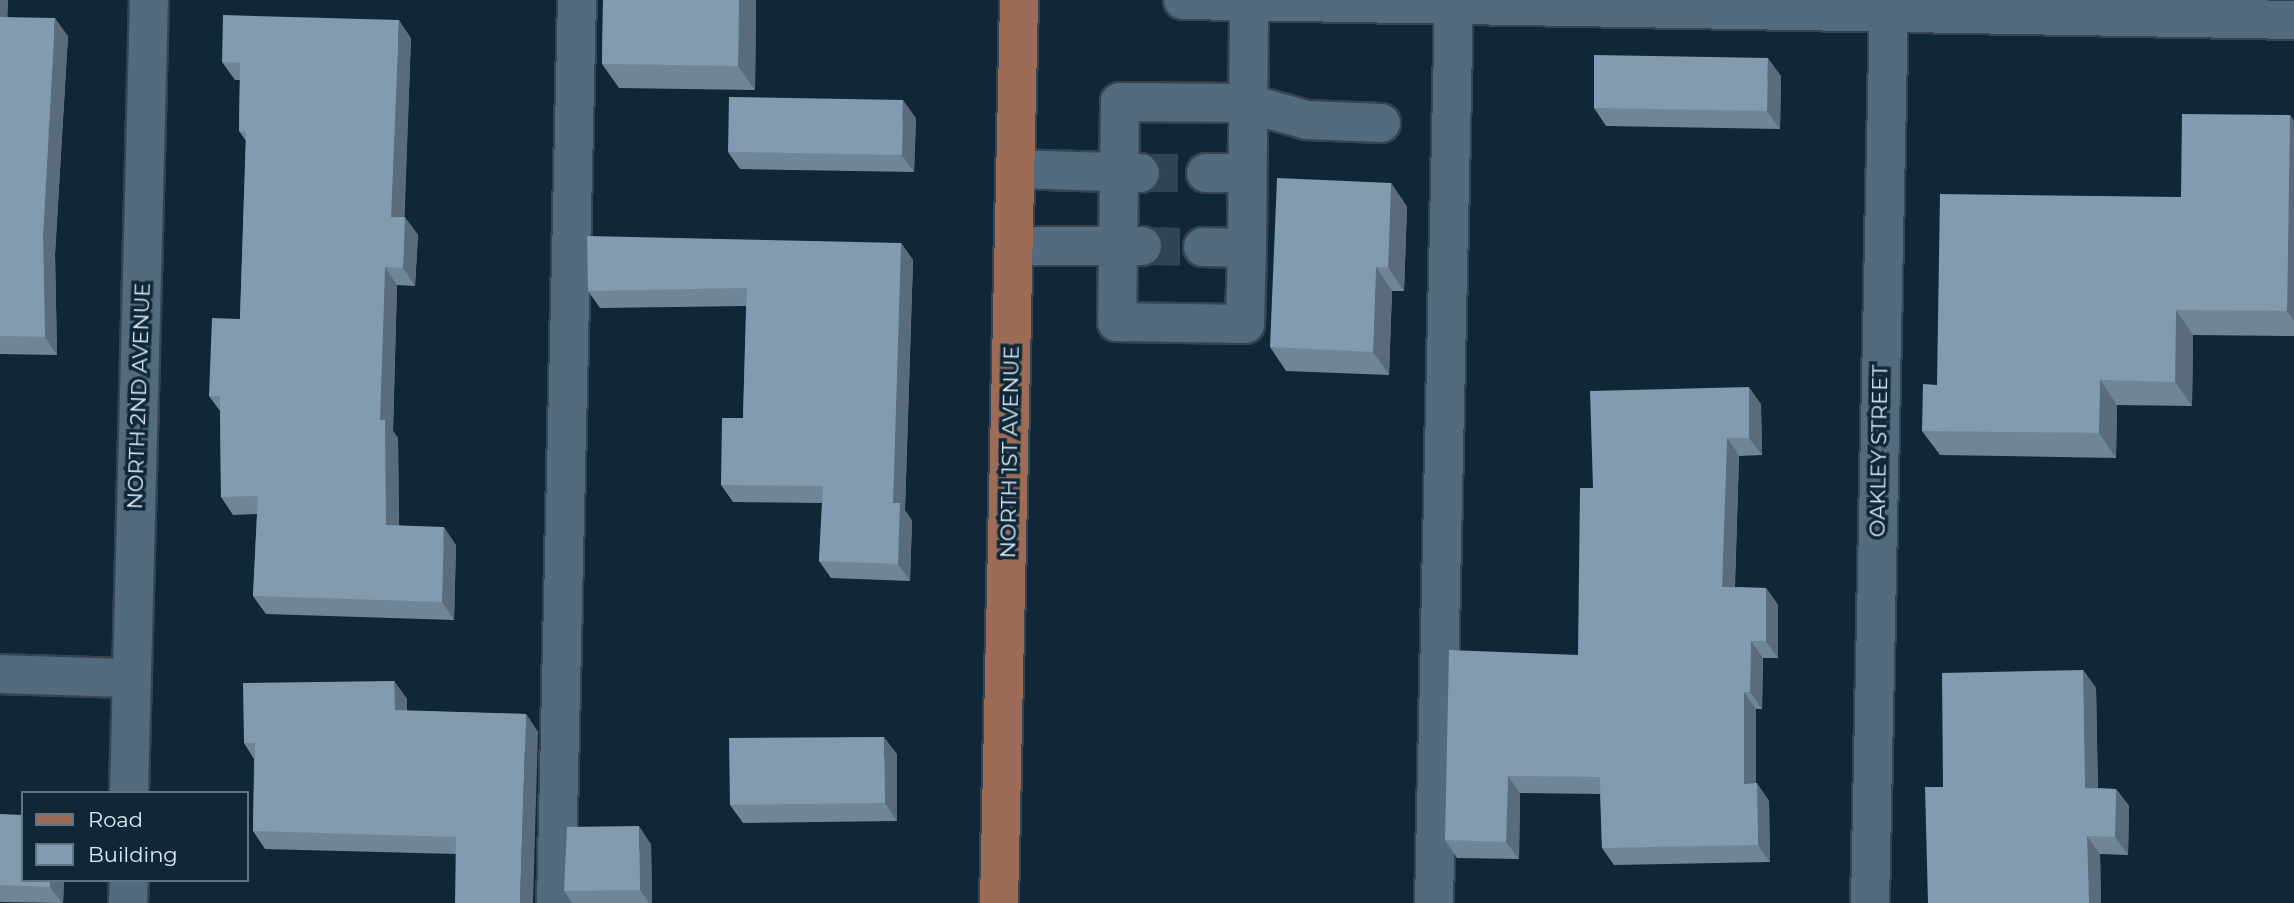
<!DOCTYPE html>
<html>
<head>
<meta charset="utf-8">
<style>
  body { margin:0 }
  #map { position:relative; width:2294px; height:903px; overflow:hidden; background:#102738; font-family:Montserrat,sans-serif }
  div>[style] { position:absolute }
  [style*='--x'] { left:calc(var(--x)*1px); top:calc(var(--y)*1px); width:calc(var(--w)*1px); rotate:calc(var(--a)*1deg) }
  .minor-tunnel>* { height:38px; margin-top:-19px; transform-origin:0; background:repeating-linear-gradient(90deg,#2f4455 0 38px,transparent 0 57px) }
  .roads { filter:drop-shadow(2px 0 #354453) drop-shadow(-2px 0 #354453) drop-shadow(0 2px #354453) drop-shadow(0 -2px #354453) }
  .minor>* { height:38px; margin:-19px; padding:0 19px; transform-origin:19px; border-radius:19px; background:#526b7f }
  .major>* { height:38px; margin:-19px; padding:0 19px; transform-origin:19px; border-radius:19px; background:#9c6c56 }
  .wall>* { inset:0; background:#6f8598 }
  .shaded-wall>* { inset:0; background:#5a6c7c }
  .building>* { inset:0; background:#819bb1 }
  span { translate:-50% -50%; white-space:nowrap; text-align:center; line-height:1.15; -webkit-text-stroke:7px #102738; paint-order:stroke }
  .street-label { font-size:21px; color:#deebf7 }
  .legend { position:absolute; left:21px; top:791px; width:228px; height:91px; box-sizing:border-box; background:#102738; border:2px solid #627584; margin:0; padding:9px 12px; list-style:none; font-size:21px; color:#deebf7 }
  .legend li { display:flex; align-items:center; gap:14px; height:35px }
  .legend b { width:35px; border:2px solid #627584 }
</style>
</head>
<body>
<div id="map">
  <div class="minor-tunnel">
    <i style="--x:1140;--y:173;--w:66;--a:0"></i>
    <i style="--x:1142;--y:246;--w:61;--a:0.9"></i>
  </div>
  <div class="roads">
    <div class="minor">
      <i style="--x:1183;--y:0;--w:1111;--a:1.03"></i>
      <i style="--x:1015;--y:169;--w:125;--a:1.8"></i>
      <i style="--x:1206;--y:173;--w:41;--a:0"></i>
      <i style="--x:1015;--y:246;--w:127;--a:0"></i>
      <i style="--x:1203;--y:247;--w:44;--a:1.3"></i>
      <i style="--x:1247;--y:248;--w:247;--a:-89.5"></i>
      <i style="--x:1247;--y:248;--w:76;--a:91.5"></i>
      <i style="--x:1245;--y:324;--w:128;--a:-179.1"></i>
      <i style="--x:1117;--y:322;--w:220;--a:-89.2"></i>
      <i style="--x:1120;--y:102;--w:126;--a:0.5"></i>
      <i style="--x:1246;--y:103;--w:63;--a:15.6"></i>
      <i style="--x:1307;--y:120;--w:74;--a:2.3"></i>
      <i style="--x:0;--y:674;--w:130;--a:1.8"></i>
      <i style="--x:129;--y:793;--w:793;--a:-88.56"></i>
      <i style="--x:128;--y:903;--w:23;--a:-88"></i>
      <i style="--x:556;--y:903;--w:903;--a:-88.67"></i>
      <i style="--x:1434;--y:903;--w:903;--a:-88.73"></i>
      <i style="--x:1870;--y:903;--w:903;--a:-88.79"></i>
    </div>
    <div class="major">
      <i style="--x:999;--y:903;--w:903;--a:-88.73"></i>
    </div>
  </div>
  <div class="wall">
    <i style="clip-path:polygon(0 0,8px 0,7px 17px,68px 36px,55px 254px,57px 355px,0 354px)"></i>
    <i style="clip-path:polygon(603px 0,756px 0,755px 90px,619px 88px,602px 64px)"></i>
    <i style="clip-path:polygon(411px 38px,404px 217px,418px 235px,415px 286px,397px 285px,393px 431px,398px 438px,399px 525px,456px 545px,454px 620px,266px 614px,253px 596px,257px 514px,233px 515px,221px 497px,220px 411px,209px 396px,240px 319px,246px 141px,239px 131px,240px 80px,235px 80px,222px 62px)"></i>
    <i style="clip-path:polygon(1781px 76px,1780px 129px,1606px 126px,1594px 108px)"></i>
    <i style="clip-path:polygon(2290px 115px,2294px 121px,2294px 336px,2193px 335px,2192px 406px,2117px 405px,2116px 458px,1940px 455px,1922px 431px,1937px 385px)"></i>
    <i style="clip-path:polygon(916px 118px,914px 172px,740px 169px,728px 152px)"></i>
    <i style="clip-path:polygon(1391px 183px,1407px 207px,1404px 291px,1392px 291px,1389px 375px,1286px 371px,1270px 347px)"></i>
    <i style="clip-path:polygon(901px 243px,913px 260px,905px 510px,912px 521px,910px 581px,831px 578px,819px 561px,822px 503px,733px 502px,721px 485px,743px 418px,746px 306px,600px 308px,588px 291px)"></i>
    <i style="clip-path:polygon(1761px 404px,1762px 455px,1739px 456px,1735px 587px,1766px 588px,1778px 605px,1778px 658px,1763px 658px,1762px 709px,1756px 709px,1756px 783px,1769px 801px,1770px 862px,1614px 865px,1602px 848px,1600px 794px,1520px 793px,1519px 859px,1457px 858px,1445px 840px,1578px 655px,1593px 488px)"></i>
    <i style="clip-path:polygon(2083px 670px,2096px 688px,2098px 788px,2116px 789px,2129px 806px,2128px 855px,2100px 854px,2101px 903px,1928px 903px)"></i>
    <i style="clip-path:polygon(394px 681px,407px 699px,407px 711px,526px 714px,538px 732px,456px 854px,265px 849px,253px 831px,254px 759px,244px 743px)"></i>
    <i style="clip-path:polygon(897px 754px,897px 821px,743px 823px,730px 805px)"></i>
    <i style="clip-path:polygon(0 814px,64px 880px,63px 903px,0 902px)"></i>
    <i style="clip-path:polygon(651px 844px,652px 903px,572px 903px,564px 891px)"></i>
  </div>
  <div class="shaded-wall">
    <i style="clip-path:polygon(0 0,8px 0,7px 34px,0 24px)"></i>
    <i style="clip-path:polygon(739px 0,756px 0,755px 90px,738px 66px)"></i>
    <i style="clip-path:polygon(55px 18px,68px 36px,55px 254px,57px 355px,45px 337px,43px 236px)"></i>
    <i style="clip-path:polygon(399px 20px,411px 38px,404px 234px,391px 217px)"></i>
    <i style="clip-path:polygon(1768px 58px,1781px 76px,1780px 129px,1767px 111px)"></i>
    <i style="clip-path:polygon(903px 100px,916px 118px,914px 172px,902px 155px)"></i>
    <i style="clip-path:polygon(2290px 115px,2294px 121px,2294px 321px,2287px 311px)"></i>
    <i style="clip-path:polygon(1391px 183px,1407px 207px,1404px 291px,1388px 267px)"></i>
    <i style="clip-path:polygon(405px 217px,418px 235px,415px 286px,403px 268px)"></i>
    <i style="clip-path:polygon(901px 243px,913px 260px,905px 510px,912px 521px,910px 581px,898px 564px,893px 503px)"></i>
    <i style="clip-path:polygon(385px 267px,397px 285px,393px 431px,398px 438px,399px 543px,386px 525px,380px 420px)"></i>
    <i style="clip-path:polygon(1376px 267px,1392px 291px,1389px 375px,1373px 352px)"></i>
    <i style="clip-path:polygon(2176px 310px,2193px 335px,2192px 406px,2175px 382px)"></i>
    <i style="clip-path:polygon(2100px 380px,2117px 405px,2116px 458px,2099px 433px)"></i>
    <i style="clip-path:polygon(1749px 387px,1761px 404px,1762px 455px,1749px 438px)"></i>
    <i style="clip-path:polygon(1727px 438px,1739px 456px,1734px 605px,1722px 587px)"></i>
    <i style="clip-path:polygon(444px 527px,456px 545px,454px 620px,442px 602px)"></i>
    <i style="clip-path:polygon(1766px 588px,1778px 605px,1778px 658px,1766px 641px)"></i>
    <i style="clip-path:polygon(1751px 641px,1763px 658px,1762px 709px,1750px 692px)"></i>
    <i style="clip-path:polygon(2083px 670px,2096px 688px,2098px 806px,2085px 788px)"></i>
    <i style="clip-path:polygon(394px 681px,407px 699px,407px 728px,395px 710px)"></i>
    <i style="clip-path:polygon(1744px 692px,1756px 709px,1756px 801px,1744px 784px)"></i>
    <i style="clip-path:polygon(526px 714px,538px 732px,533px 903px,520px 903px)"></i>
    <i style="clip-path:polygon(884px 737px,897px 754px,897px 821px,885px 803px)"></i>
    <i style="clip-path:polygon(1508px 776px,1520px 793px,1519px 859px,1506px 842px)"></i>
    <i style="clip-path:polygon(1757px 783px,1769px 801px,1770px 862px,1758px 845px)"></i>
    <i style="clip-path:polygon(2116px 789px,2129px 806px,2128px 855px,2115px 837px)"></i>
    <i style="clip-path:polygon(639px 826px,651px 844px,652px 903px,649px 903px,640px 890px)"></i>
    <i style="clip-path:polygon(2087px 836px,2100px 854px,2101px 903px,2089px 903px)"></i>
    <i style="clip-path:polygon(50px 880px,64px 880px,63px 903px,62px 903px,50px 887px)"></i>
  </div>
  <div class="building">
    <i style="clip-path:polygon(603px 0,739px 0,738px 66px,602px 64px)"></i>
    <i style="clip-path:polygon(223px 15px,399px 20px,391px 217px,405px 217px,403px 268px,385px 267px,380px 420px,385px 420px,386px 525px,444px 527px,442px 602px,253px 596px,258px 496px,221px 497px,220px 396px,209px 396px,212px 318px,240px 319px,246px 132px,239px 131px,240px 63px,222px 62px)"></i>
    <i style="clip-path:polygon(0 17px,55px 18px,43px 236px,45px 337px,0 336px)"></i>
    <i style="clip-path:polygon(1594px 55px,1768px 58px,1767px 111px,1594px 108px)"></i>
    <i style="clip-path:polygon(729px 97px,903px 100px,902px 155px,728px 152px)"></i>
    <i style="clip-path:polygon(2182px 114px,2290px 115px,2287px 311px,2176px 310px,2175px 382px,2100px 380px,2099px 433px,1922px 431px,1923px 384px,1937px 385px,1940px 194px,2181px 197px)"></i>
    <i style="clip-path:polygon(1277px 178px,1391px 183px,1388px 267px,1376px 267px,1373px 352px,1270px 347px)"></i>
    <i style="clip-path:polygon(587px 236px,901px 243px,893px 503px,900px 503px,898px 564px,819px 561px,823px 486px,721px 485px,722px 418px,743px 418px,747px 288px,588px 291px)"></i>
    <i style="clip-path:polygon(1749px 387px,1749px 438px,1727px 438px,1722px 587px,1766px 588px,1766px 641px,1751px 641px,1750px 692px,1744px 692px,1744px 784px,1757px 783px,1758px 845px,1602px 848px,1600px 777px,1508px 776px,1506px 842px,1445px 840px,1449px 650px,1578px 655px,1580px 488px,1593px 488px,1590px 391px)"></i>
    <i style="clip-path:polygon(2083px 670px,2085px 788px,2116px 789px,2115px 837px,2087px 836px,2089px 903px,1928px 903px,1925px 787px,1943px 787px,1942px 673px)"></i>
    <i style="clip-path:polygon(394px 681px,395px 710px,526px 714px,520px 903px,455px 903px,456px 837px,253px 831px,255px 743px,244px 743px,243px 683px)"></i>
    <i style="clip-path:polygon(884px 737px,885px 803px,730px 805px,729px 738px)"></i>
    <i style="clip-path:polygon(0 814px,23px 815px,23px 880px,50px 880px,50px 887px,0 885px)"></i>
    <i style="clip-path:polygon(639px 826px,640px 890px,564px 891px,567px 827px)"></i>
  </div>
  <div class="street-label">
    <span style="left:139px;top:396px;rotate:-88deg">NORTH 2ND AVENUE</span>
    <span style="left:1879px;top:451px;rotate:-89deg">OAKLEY STREET</span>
    <span style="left:1010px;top:452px;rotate:-89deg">NORTH 1ST AVENUE</span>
  </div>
  <ul class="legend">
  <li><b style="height:9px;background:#9c6c56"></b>Road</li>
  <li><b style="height:19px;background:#819bb1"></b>Building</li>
  </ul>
</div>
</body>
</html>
